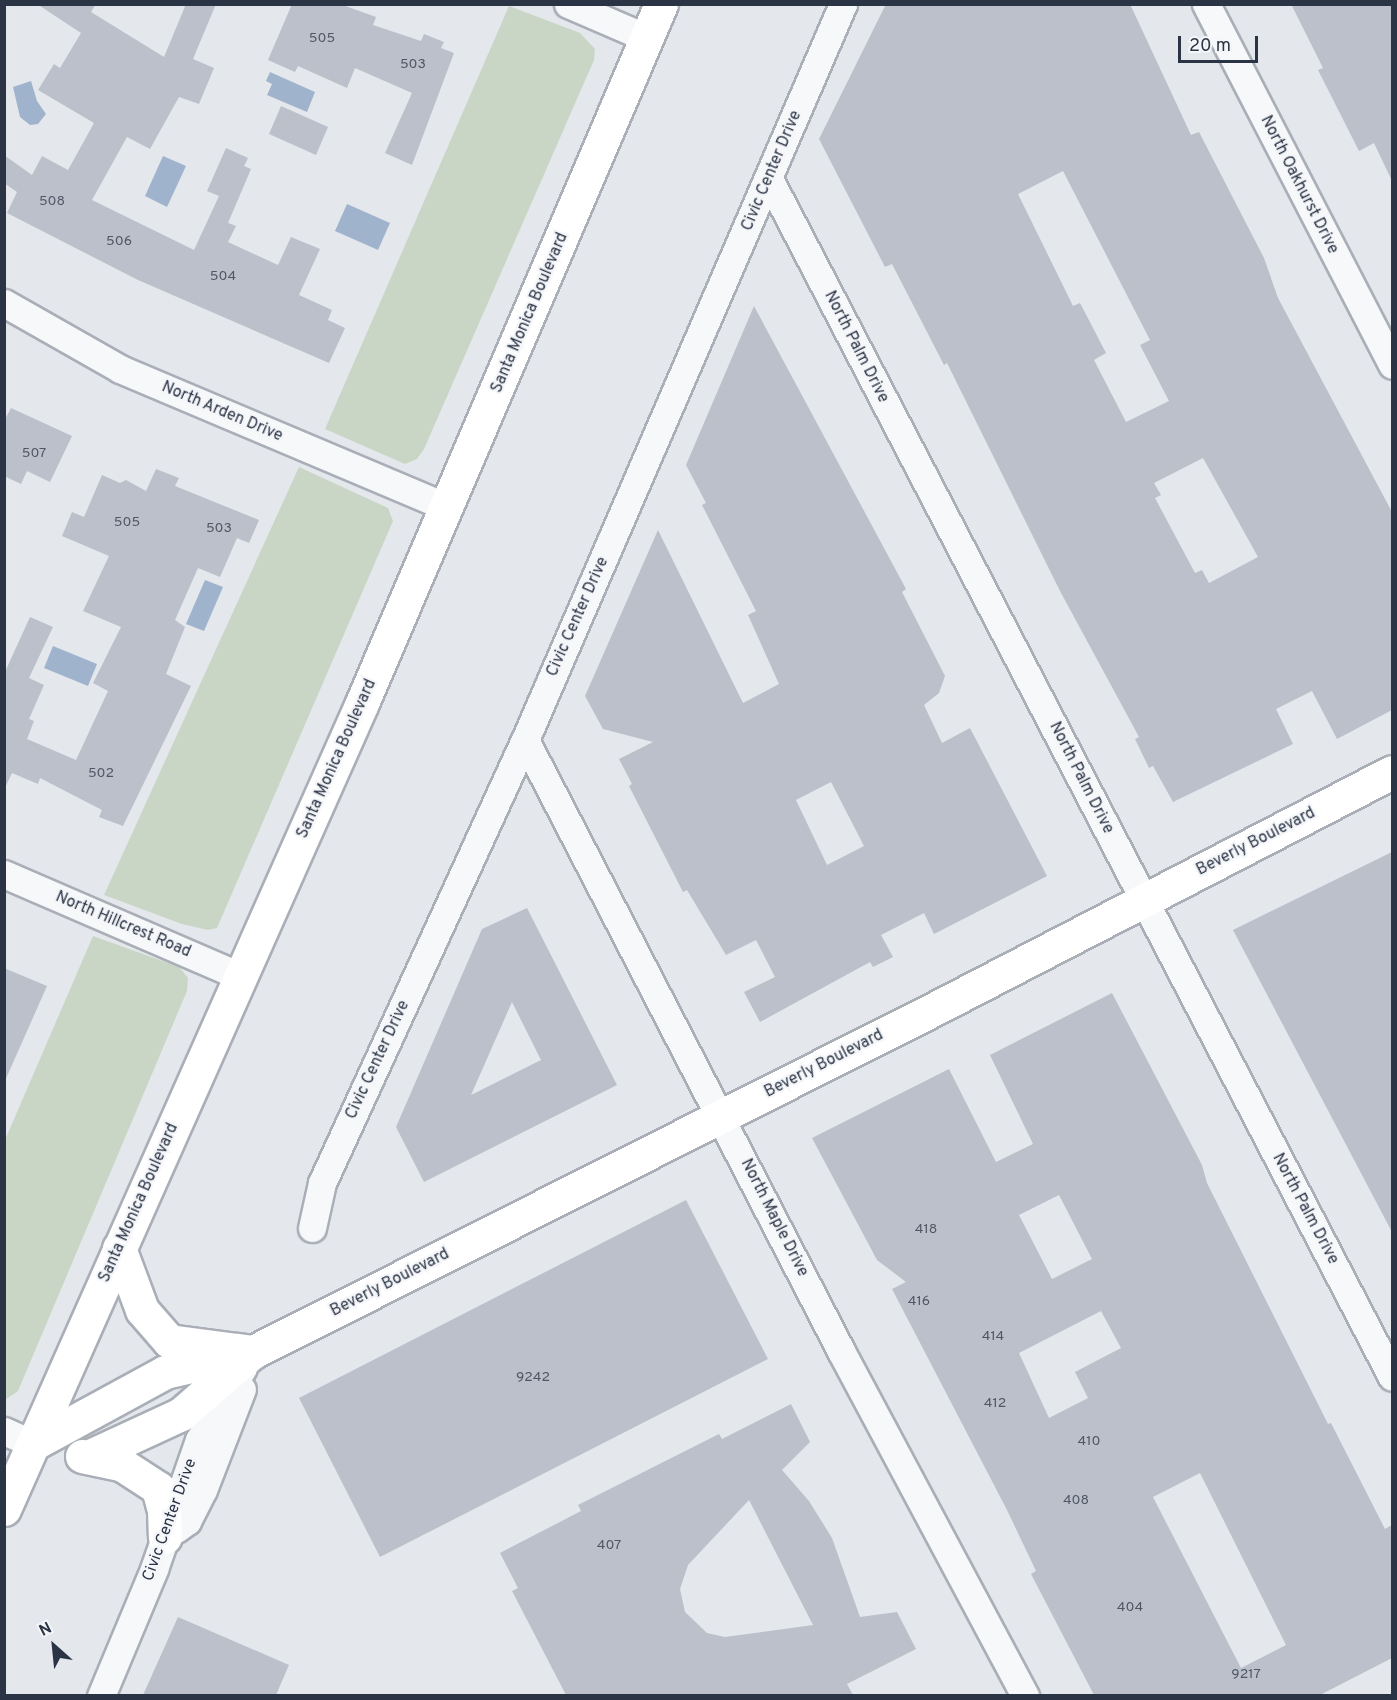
<!DOCTYPE html>
<html>
<head>
<meta charset="utf-8">
<style>
  body { margin:0 }
  #map { position:relative; width:1397px; height:1700px; overflow:hidden; background:#e4e7ec; font-family:Overpass,sans-serif }
  div>[style] { position:absolute }
  [style*='--x'] { left:calc(var(--x)*1px); top:calc(var(--y)*1px); width:calc(var(--w)*1px); rotate:calc(var(--a)*1deg) }
  .green>* { inset:0; background:#c9d6c5 }
  .water>* { inset:0; background:#9fb4cc }
  .building>* { inset:0; background:#bbc0ca }
  .roads { filter:drop-shadow(2px 0 #a9aeb7) drop-shadow(-2px 0 #a9aeb7) drop-shadow(0 2px #a9aeb7) drop-shadow(0 -2px #a9aeb7) }
  .street>* { height:27px; margin:-13.5px; padding:0 13.5px; transform-origin:13.5px; border-radius:13.5px; background:#f7f8fa }
  .secondary>* { height:33px; margin:-16.5px; padding:0 16.5px; transform-origin:16.5px; border-radius:16.5px; background:#fff }
  .primary>* { height:33px; margin:-16.5px; padding:0 16.5px; transform-origin:16.5px; border-radius:16.5px; background:#fff }
  span { translate:-50% -50%; white-space:nowrap; text-align:center; line-height:1.15; -webkit-text-stroke:4.5px #f4f6f9; paint-order:stroke }
  .number-label { font-size:14px; color:#4f5766 }
  .number-label span { -webkit-text-stroke-width:0 }
  .street-label { font-size:16px; color:#2b3445 }
  .frame { position:absolute; inset:0; border:6px solid #2b3445; pointer-events:none }
  .north { position:absolute; left:24px; top:1616px; width:60px; height:60px; -webkit-text-stroke:4px #f4f6f9; paint-order:stroke; rotate:333deg; font-size:16px; font-weight:700; line-height:24px; text-align:center; color:#2b3445 }
  .north::after { content:''; display:block; margin:auto; width:21px; height:27px; background:#2b3445; clip-path:polygon(50% 0,100% 100%,50% 72%,0 100%) }
  .scale { position:absolute; left:1178px; top:36px; width:80px; height:27px; box-sizing:border-box; border:3px solid #2b3445; border-top:0; padding-left:8px; font-size:18px; line-height:21px; white-space:nowrap; color:#2b3445; -webkit-text-stroke:4px #f4f6f9; paint-order:stroke }
</style>
</head>
<body>
<div id="map">
  <div class="green">
    <i style="clip-path:polygon(509px 6px,580px 33px,595px 49px,594px 60px,424px 449px,417px 459px,405px 464px,325px 429px)"></i>
    <i style="clip-path:polygon(299px 467px,388px 508px,393px 521px,217px 928px,208px 930px,182px 924px,104px 895px)"></i>
    <i style="clip-path:polygon(93px 936px,179px 967px,188px 978px,187px 991px,18px 1391px,5px 1400px,5px 1140px)"></i>
  </div>
  <div class="water">
    <i style="clip-path:polygon(270px 72px,315px 92px,307px 112px,267px 95px,272px 84px,266px 81px)"></i>
    <i style="clip-path:polygon(31px 81px,37px 101px,46px 114px,38px 124px,30px 125px,20px 117px,13px 87px)"></i>
    <i style="clip-path:polygon(163px 156px,186px 166px,167px 207px,145px 196px)"></i>
    <i style="clip-path:polygon(347px 204px,390px 223px,378px 250px,335px 231px)"></i>
    <i style="clip-path:polygon(205px 580px,223px 587px,204px 631px,186px 624px)"></i>
    <i style="clip-path:polygon(53px 646px,97px 664px,88px 686px,44px 668px)"></i>
  </div>
  <div class="building">
    <i style="clip-path:polygon(37px 4px,96px 4px,91px 12px,164px 57px,186px 4px,216px 4px,193px 59px,214px 68px,199px 104px,179px 97px,150px 149px,127px 137px,92px 200px,194px 250px,219px 196px,207px 191px,226px 148px,248px 158px,244px 166px,251px 169px,228px 223px,236px 226px,228px 242px,278px 265px,291px 237px,320px 249px,299px 295px,332px 310px,328px 320px,345px 328px,329px 363px,138px 280px,7px 213px,17px 192px,4px 183px,4px 155px,32px 175px,42px 156px,68px 170px,94px 123px,38px 90px,54px 64px,60px 68px,81px 33px)"></i>
    <i style="clip-path:polygon(292px 4px,340px 4px,376px 17px,373px 25px,421px 41px,424px 34px,444px 42px,441px 48px,454px 53px,412px 165px,385px 153px,412px 93px,355px 68px,347px 88px,298px 66px,295px 72px,268px 60px)"></i>
    <i style="clip-path:polygon(evenodd,886px 4px,1130px 4px,1191px 135px,1199px 132px,1264px 258px,1278px 298px,1392px 512px,1392px 710px,1337px 739px,1312px 691px,1276px 709px,1293px 744px,1173px 802px,1153px 766px,1149px 768px,1135px 739px,1139px 737px,1060px 591px,947px 363px,944px 365px,892px 264px,885px 267px,819px 139px,886px 4px,1063px 171px,1150px 340px,1140px 345px,1169px 401px,1126px 422px,1094px 360px,1106px 353px,1080px 303px,1073px 306px,1018px 194px,1063px 171px,886px 4px,1203px 458px,1258px 557px,1209px 583px,1202px 570px,1195px 573px,1155px 498px,1161px 495px,1154px 483px,1203px 458px)"></i>
    <i style="clip-path:polygon(1291px 4px,1392px 4px,1392px 181px,1374px 143px,1359px 151px,1318px 70px,1323px 68px)"></i>
    <i style="clip-path:polygon(281px 106px,328px 127px,316px 155px,269px 134px)"></i>
    <i style="clip-path:polygon(evenodd,754px 306px,906px 589px,902px 592px,945px 676px,939px 693px,924px 705px,942px 743px,970px 728px,1047px 876px,934px 934px,924px 913px,881px 935px,893px 957px,873px 967px,870px 962px,760px 1022px,744px 992px,775px 977px,756px 940px,726px 955px,687px 890px,683px 892px,629px 786px,632px 784px,619px 759px,653px 742px,603px 729px,585px 696px,658px 530px,743px 703px,779px 684px,748px 615px,756px 611px,702px 505px,706px 503px,686px 465px,754px 306px,831px 782px,864px 846px,827px 865px,796px 800px,831px 782px)"></i>
    <i style="clip-path:polygon(11px 408px,72px 436px,50px 482px,27px 471px,21px 484px,4px 476px,4px 421px)"></i>
    <i style="clip-path:polygon(156px 469px,179px 478px,175px 486px,259px 520px,249px 543px,237px 538px,220px 577px,198px 568px,175px 620px,185px 627px,166px 674px,191px 686px,123px 826px,99px 817px,102px 810px,40px 778px,38px 784px,12px 773px,4px 790px,4px 674px,30px 617px,53px 627px,29px 678px,44px 685px,29px 719px,34px 721px,27px 739px,76px 760px,108px 691px,93px 683px,121px 627px,83px 611px,109px 556px,62px 536px,72px 512px,84px 517px,102px 475px,120px 483px,126px 480px,146px 491px)"></i>
    <i style="clip-path:polygon(1392px 852px,1392px 1232px,1233px 930px)"></i>
    <i style="clip-path:polygon(evenodd,527px 908px,617px 1085px,424px 1182px,396px 1127px,482px 929px,527px 908px,512px 1002px,541px 1060px,471px 1095px,512px 1002px)"></i>
    <i style="clip-path:polygon(4px 968px,47px 986px,4px 1083px)"></i>
    <i style="clip-path:polygon(evenodd,1112px 993px,1202px 1165px,1207px 1183px,1328px 1424px,1331px 1423px,1385px 1529px,1392px 1525px,1392px 1658px,1320px 1695px,1094px 1695px,1031px 1574px,1036px 1571px,1007px 1510px,892px 1289px,906px 1282px,877px 1260px,812px 1138px,949px 1069px,996px 1162px,1033px 1144px,990px 1055px,1112px 993px,1059px 1195px,1092px 1259px,1052px 1279px,1019px 1215px,1059px 1195px,1112px 993px,1101px 1311px,1121px 1348px,1075px 1372px,1088px 1398px,1049px 1418px,1019px 1353px,1101px 1311px,1112px 993px,1200px 1473px,1286px 1645px,1241px 1668px,1153px 1497px,1200px 1473px)"></i>
    <i style="clip-path:polygon(686px 1200px,768px 1359px,380px 1557px,299px 1398px)"></i>
    <i style="clip-path:polygon(evenodd,791px 1404px,810px 1442px,782px 1470px,809px 1501px,832px 1538px,860px 1617px,897px 1612px,916px 1649px,847px 1684px,853px 1695px,566px 1695px,512px 1591px,518px 1588px,500px 1553px,581px 1511px,578px 1505px,719px 1434px,722px 1439px,791px 1404px,749px 1500px,813px 1625px,725px 1637px,707px 1633px,685px 1612px,680px 1589px,688px 1565px,749px 1500px)"></i>
    <i style="clip-path:polygon(178px 1617px,289px 1665px,276px 1695px,143px 1695px)"></i>
  </div>
  <div class="roads">
    <div class="street">
      <i style="--x:568;--y:4;--w:86;--a:23.3"></i>
      <i style="--x:1206;--y:4;--w:406;--a:62.7"></i>
      <i style="--x:769;--y:179;--w:1350;--a:62.52"></i>
      <i style="--x:4;--y:303;--w:133;--a:29.6"></i>
      <i style="--x:120;--y:369;--w:354;--a:22.9"></i>
      <i style="--x:525;--y:740;--w:688;--a:62.65"></i>
      <i style="--x:841;--y:1351;--w:391;--a:61.9"></i>
      <i style="--x:4;--y:874;--w:259;--a:23.4"></i>
      <i style="--x:312;--y:1228;--w:46;--a:-77.5"></i>
      <i style="--x:322;--y:1183;--w:487;--a:-65.4"></i>
      <i style="--x:525;--y:740;--w:802;--a:-66.63"></i>
      <i style="--x:4;--y:1431;--w:32;--a:24"></i>
      <i style="--x:176;--y:1529;--w:14;--a:-36"></i>
      <i style="--x:187;--y:1521;--w:35;--a:-63"></i>
      <i style="--x:203;--y:1490;--w:108;--a:-68.9"></i>
      <i style="--x:101;--y:1696;--w:138;--a:-67.3"></i>
      <i style="--x:154;--y:1569;--w:137;--a:-70.8"></i>
      <i style="--x:199;--y:1440;--w:84;--a:-58.6"></i>
    </div>
    <div class="secondary">
      <i style="--x:33;--y:1444;--w:150;--a:-28.6"></i>
      <i style="--x:165;--y:1372;--w:90;--a:-12.8"></i>
      <i style="--x:253;--y:1352;--w:765;--a:-26.73"></i>
      <i style="--x:936;--y:1008;--w:513;--a:-27.36"></i>
      <i style="--x:82;--y:1456;--w:40;--a:12"></i>
      <i style="--x:121;--y:1464;--w:44;--a:33"></i>
      <i style="--x:158;--y:1488;--w:24;--a:75"></i>
      <i style="--x:164;--y:1511;--w:26;--a:88"></i>
      <i style="--x:88;--y:1457;--w:102;--a:-24.8"></i>
      <i style="--x:181;--y:1414;--w:90;--a:-40.9"></i>
    </div>
    <div class="primary">
      <i style="--x:119;--y:1248;--w:66;--a:69.6"></i>
      <i style="--x:142;--y:1310;--w:41;--a:48.9"></i>
      <i style="--x:169;--y:1341;--w:85;--a:7.5"></i>
      <i style="--x:4;--y:1509;--w:882;--a:-66.05"></i>
      <i style="--x:362;--y:703;--w:760;--a:-66.84"></i>
    </div>
  </div>
  <div class="number-label">
    <span style="left:322px;top:39px">505</span>
    <span style="left:413px;top:65px">503</span>
    <span style="left:52px;top:202px">508</span>
    <span style="left:119px;top:242px">506</span>
    <span style="left:223px;top:277px">504</span>
    <span style="left:34px;top:454px">507</span>
    <span style="left:127px;top:523px">505</span>
    <span style="left:219px;top:529px">503</span>
    <span style="left:101px;top:774px">502</span>
    <span style="left:926px;top:1230px">418</span>
    <span style="left:919px;top:1302px">416</span>
    <span style="left:993px;top:1337px">414</span>
    <span style="left:533px;top:1378px">9242</span>
    <span style="left:995px;top:1404px">412</span>
    <span style="left:1089px;top:1442px">410</span>
    <span style="left:1076px;top:1501px">408</span>
    <span style="left:609px;top:1546px">407</span>
    <span style="left:1130px;top:1608px">404</span>
    <span style="left:1246px;top:1675px">9217</span>
  </div>
  <div class="street-label">
    <span style="left:772px;top:171px;rotate:-67deg">Civic Center Drive</span>
    <span style="left:1299px;top:185px;rotate:63deg">North Oakhurst Drive</span>
    <span style="left:530px;top:313px;rotate:-67deg">Santa Monica Boulevard</span>
    <span style="left:856px;top:347px;rotate:63deg">North Palm Drive</span>
    <span style="left:222px;top:412px;rotate:23deg">North Arden Drive</span>
    <span style="left:578px;top:617px;rotate:-66deg">Civic Center Drive</span>
    <span style="left:337px;top:759px;rotate:-66deg">Santa Monica Boulevard</span>
    <span style="left:1081px;top:778px;rotate:63deg">North Palm Drive</span>
    <span style="left:1256px;top:842px;rotate:-27deg">Beverly Boulevard</span>
    <span style="left:123px;top:925px;rotate:23deg">North Hillcrest Road</span>
    <span style="left:378px;top:1060px;rotate:-65deg">Civic Center Drive</span>
    <span style="left:824px;top:1064px;rotate:-27deg">Beverly Boulevard</span>
    <span style="left:139px;top:1203px;rotate:-66deg">Santa Monica Boulevard</span>
    <span style="left:1305px;top:1209px;rotate:62deg">North Palm Drive</span>
    <span style="left:774px;top:1218px;rotate:63deg">North Maple Drive</span>
    <span style="left:390px;top:1283px;rotate:-27deg">Beverly Boulevard</span>
    <span style="left:170px;top:1520px;rotate:-70deg">Civic Center Drive</span>
  </div>
  <div class="frame"></div>
  <div class="north">N</div>
  <div class="scale">20 m</div>
</div>
</body>
</html>
